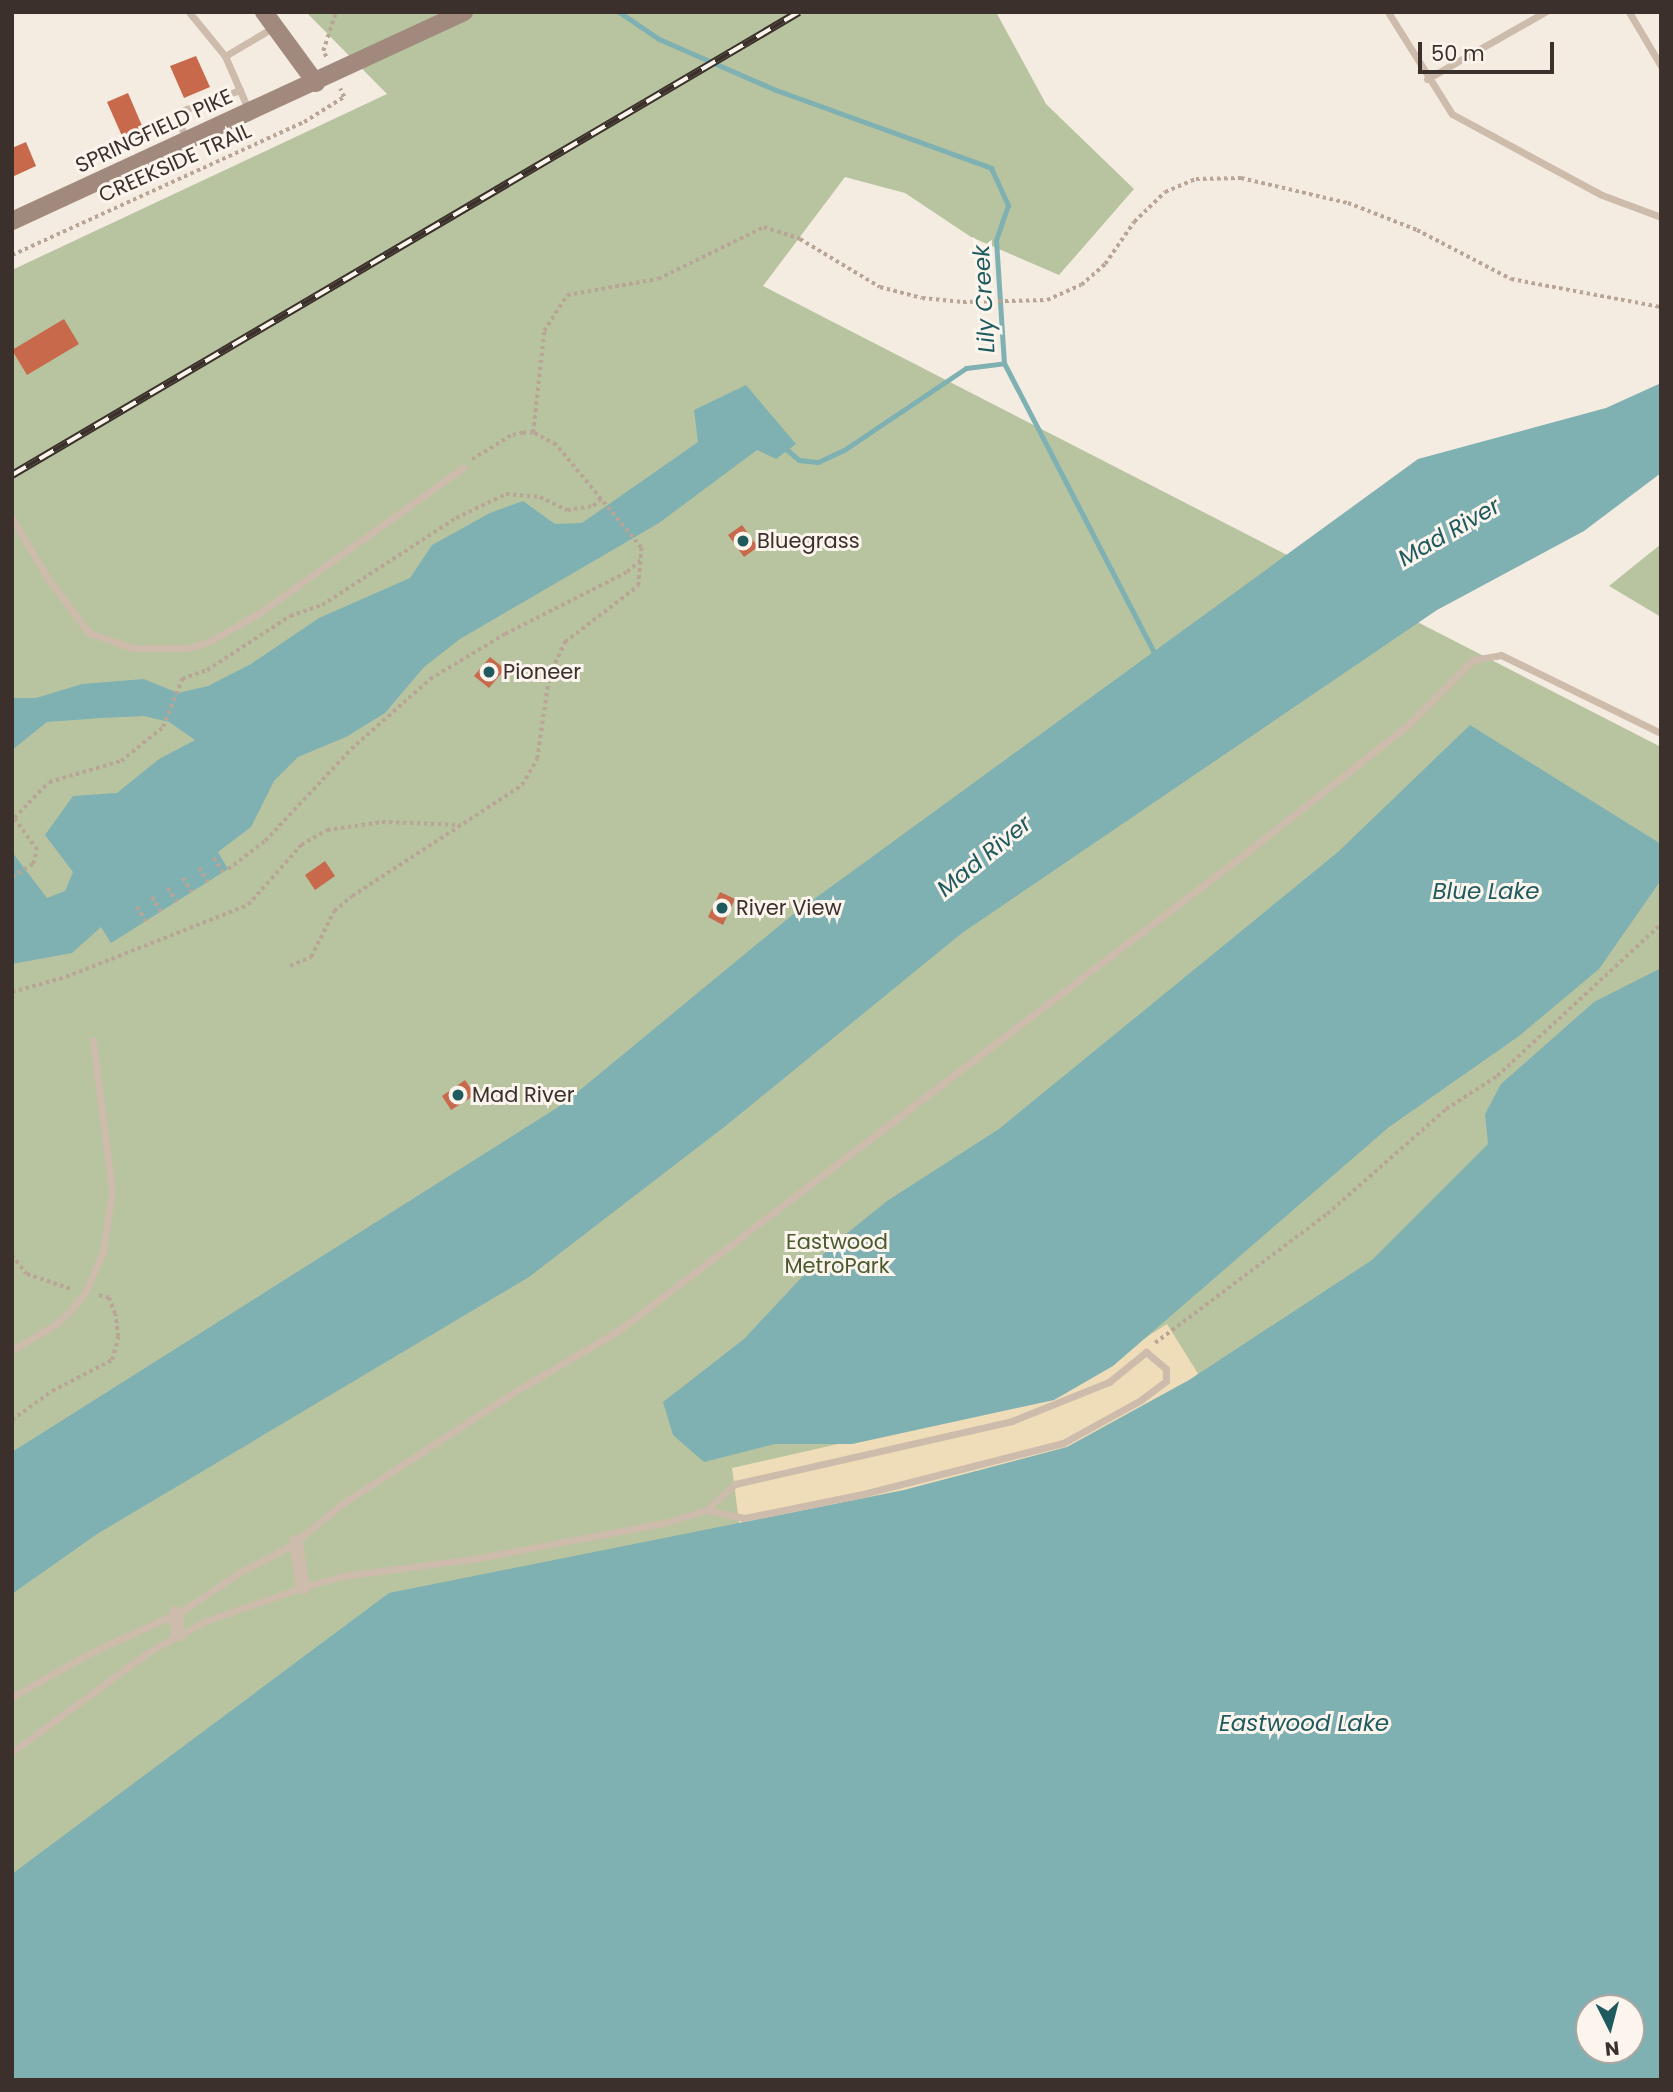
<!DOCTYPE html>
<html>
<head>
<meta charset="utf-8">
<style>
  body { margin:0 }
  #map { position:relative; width:1673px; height:2092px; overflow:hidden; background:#f4ebe1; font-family:Poppins,sans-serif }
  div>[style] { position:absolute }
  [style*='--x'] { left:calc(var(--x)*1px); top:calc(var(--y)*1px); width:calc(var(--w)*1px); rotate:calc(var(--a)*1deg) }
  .green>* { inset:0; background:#b8c4a0 }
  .sand>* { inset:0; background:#efdcb8 }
  .water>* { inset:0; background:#7fb0b2 }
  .stream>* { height:5px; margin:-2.5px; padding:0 2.5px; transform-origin:2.5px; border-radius:2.5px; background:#7fb0b2 }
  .building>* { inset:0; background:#c8694b }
  .path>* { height:3.5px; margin-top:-1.75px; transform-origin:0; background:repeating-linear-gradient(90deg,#b9a596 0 3.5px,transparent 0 7px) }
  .service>* { height:7px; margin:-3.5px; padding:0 3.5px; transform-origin:3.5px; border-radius:3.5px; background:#cdbbac }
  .minor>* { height:14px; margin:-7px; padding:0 7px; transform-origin:7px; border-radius:7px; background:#cdbbac }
  .secondary>* { height:18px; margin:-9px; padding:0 9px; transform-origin:9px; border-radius:9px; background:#a18a7d }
  .rail>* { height:8px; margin-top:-4px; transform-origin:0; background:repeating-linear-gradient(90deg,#fbf5ee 0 16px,#3b302b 0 32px); box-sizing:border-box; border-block:2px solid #3b302b }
  .dots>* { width:19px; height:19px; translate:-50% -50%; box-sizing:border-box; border:4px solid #fbf5ee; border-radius:50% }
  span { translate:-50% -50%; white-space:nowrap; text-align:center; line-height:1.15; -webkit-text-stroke:6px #fbf5ee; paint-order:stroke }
  .street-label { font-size:21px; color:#3b302b }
  .poi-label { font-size:21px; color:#3b302b }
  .left { translate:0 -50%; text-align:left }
  .park-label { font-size:21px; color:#4a5a2e }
  .water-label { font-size:23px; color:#1f5a5e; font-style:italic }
  .frame { position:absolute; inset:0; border:14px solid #3b302b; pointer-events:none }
  .north { position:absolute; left:1575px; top:1994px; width:70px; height:70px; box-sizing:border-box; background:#fbf5ee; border:2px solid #aea6a0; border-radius:50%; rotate:174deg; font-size:19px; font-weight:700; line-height:28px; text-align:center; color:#3b302b }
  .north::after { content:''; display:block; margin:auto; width:24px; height:32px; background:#1f5a5e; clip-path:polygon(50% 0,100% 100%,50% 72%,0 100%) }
  .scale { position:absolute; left:1418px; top:42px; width:136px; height:32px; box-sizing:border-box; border:4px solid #3b302b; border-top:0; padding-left:9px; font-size:21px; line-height:24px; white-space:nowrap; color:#3b302b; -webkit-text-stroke:5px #fbf5ee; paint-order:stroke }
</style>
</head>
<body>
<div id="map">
  <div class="green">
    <i style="clip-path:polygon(evenodd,306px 12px,996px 12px,1046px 104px,1134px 189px,1059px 275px,971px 237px,905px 193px,845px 177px,763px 286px,1661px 747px,1661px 2080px,12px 2080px,12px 270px,387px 94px,306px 12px,1589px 2008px,1631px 2008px,1631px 2050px,1589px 2050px,1589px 2008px)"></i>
    <i style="clip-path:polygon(1661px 544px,1661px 617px,1609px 586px)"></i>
  </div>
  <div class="sand">
    <i style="clip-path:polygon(1167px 1324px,1202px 1380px,1114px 1431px,1022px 1464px,740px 1529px,732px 1468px,1023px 1402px,1069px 1386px)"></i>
  </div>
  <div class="water">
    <i style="clip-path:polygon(1661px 383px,1661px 473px,1584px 531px,1437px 610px,962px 933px,728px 1124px,529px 1277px,97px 1534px,12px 1594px,12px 1452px,563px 1104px,791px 916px,1418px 459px,1606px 408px)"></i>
    <i style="clip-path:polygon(746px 385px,796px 444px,776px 459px,757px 450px,659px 523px,460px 639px,424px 667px,385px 713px,346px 737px,298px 757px,274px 781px,251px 827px,218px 852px,228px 869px,111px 943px,101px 927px,72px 953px,12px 964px,12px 852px,47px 898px,65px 891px,73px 872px,45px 835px,73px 796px,117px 793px,159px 759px,195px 740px,169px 722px,144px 716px,101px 718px,47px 722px,12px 750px,12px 698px,36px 698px,82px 684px,144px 679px,178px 693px,208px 686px,251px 664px,319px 618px,410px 578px,432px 545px,490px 513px,523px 501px,555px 524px,582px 523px,698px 442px,694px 410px)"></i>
    <i style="clip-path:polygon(1470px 725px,1661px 844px,1661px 880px,1599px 969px,1519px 1036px,1389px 1127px,1113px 1366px,1054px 1400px,852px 1444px,775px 1444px,704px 1462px,673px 1435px,663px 1402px,744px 1339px,830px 1247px,887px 1201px,999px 1129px,1338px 852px)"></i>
    <i style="clip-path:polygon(evenodd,1661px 968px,1661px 2080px,12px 2080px,12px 1874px,389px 1593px,904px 1490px,1067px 1447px,1189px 1380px,1372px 1260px,1488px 1144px,1485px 1114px,1501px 1084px,1594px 1002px,1661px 968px,1589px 2008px,1631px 2008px,1631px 2050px,1589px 2050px,1589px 2008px)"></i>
  </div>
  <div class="stream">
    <i style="--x:619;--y:12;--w:48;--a:34"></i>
    <i style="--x:659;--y:39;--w:128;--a:23.6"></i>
    <i style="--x:776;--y:90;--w:229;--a:19.9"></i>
    <i style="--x:991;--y:168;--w:41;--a:65.3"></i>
    <i style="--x:1008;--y:205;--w:37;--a:109"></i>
    <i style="--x:996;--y:240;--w:123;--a:86.3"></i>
    <i style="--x:1004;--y:363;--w:330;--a:62.6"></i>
    <i style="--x:785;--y:448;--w:18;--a:41"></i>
    <i style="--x:799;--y:460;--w:19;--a:6"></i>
    <i style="--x:818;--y:462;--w:29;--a:-25"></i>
    <i style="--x:844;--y:450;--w:147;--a:-33.9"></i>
    <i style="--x:966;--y:368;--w:38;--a:-7"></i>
  </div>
  <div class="building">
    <i style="clip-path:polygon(196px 56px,210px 87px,184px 98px,170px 66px)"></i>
    <i style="clip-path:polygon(128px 93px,143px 128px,122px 136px,107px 102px)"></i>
    <i style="clip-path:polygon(26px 142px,36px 166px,12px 177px,12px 148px)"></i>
    <i style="clip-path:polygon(64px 319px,79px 344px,27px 375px,12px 350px)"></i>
    <i style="clip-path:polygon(742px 525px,758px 547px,744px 557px,728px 535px)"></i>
    <i style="clip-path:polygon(490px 657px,505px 669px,489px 688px,474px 676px)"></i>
    <i style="clip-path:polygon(325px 861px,335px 876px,315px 890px,305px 875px)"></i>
    <i style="clip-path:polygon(720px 892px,735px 899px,723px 925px,708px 917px)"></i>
    <i style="clip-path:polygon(465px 1080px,475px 1095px,451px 1110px,442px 1096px)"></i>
  </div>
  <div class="path">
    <i style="--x:326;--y:57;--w:7;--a:-117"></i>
    <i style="--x:323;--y:51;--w:41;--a:-71.6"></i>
    <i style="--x:12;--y:255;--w:321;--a:-24.5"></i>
    <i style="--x:304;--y:122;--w:47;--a:-32"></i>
    <i style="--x:344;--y:97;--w:9;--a:-117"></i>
    <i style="--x:533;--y:433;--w:103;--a:-83.8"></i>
    <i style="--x:544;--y:331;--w:43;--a:-57.4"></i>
    <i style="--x:567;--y:295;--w:92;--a:-10"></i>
    <i style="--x:658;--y:279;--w:118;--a:-26.1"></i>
    <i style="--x:764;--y:227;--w:38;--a:18"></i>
    <i style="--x:800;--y:239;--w:93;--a:31"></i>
    <i style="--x:880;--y:287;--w:43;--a:14.7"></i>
    <i style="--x:922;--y:298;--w:41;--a:5.6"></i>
    <i style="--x:963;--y:302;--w:84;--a:-1.4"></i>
    <i style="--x:1047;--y:300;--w:37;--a:-24"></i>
    <i style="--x:1081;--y:285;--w:32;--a:-41"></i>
    <i style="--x:1105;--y:264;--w:51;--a:-55.4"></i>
    <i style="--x:1134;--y:222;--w:43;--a:-44.1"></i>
    <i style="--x:1165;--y:192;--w:34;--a:-23"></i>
    <i style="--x:1196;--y:179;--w:45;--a:-1.3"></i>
    <i style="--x:1241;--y:178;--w:110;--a:13.2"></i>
    <i style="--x:1348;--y:203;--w:74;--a:21.4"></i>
    <i style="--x:1417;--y:230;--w:106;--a:27.5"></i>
    <i style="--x:1511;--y:279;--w:153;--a:10.6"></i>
    <i style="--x:214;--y:858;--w:17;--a:57"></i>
    <i style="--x:199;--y:868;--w:17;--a:57"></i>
    <i style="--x:228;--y:869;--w:46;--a:-37.1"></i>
    <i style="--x:265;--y:841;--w:126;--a:-46.9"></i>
    <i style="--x:351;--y:749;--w:106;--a:-41.5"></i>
    <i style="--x:430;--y:679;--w:87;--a:-31"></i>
    <i style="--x:505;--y:634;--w:137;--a:-26.9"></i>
    <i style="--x:627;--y:572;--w:20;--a:-41"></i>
    <i style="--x:12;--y:877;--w:25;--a:-32"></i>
    <i style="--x:33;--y:864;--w:15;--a:-74"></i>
    <i style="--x:37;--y:850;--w:39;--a:-126"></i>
    <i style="--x:14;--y:818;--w:50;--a:-45.8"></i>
    <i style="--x:49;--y:782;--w:75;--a:-16.3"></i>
    <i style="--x:121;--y:761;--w:54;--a:-39"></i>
    <i style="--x:163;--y:727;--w:52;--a:-68.4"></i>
    <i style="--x:182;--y:679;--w:27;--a:-20"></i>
    <i style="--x:207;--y:670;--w:99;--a:-33"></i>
    <i style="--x:290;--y:616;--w:34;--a:-19"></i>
    <i style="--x:322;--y:605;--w:160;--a:-33"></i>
    <i style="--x:456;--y:518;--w:55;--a:-25.6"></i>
    <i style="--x:506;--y:494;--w:34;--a:5"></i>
    <i style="--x:540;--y:497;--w:30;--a:26"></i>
    <i style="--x:567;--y:510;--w:26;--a:-9"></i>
    <i style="--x:593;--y:506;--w:13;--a:-42"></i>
    <i style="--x:183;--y:878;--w:17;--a:57"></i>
    <i style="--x:168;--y:888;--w:17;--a:57"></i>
    <i style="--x:152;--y:897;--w:17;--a:57"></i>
    <i style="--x:137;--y:907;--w:17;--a:57"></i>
    <i style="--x:290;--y:966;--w:23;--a:-23"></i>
    <i style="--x:311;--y:957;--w:51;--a:-63.4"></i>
    <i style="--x:334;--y:911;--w:23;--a:-40"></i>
    <i style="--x:352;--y:896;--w:203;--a:-33.1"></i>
    <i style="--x:522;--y:785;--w:30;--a:-60"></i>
    <i style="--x:537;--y:759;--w:84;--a:-81.8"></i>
    <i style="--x:549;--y:676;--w:38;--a:-65"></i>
    <i style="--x:565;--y:642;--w:92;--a:-37.5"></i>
    <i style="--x:638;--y:586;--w:38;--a:-85"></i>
    <i style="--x:641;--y:548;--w:134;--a:-129.5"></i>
    <i style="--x:556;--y:445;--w:26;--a:-152"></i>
    <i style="--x:533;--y:433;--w:10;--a:180"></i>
    <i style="--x:523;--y:433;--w:12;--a:166"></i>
    <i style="--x:511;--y:436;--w:46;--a:148.4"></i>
    <i style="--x:12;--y:992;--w:56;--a:-15.5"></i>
    <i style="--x:66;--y:977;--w:196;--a:-21.6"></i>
    <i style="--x:248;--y:905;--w:80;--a:-48.5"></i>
    <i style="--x:301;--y:845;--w:30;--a:-30"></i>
    <i style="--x:327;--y:830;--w:56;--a:-8.3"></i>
    <i style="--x:382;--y:822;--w:79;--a:2.2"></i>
    <i style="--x:12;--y:1255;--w:24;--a:52"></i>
    <i style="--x:27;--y:1274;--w:46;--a:18.8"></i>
    <i style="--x:1155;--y:1343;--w:215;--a:-36.9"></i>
    <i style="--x:1327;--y:1214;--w:159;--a:-41.4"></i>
    <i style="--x:1446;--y:1109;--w:61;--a:-32.9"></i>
    <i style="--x:1497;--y:1076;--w:224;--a:-42.8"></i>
    <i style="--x:12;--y:1420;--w:49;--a:-35.9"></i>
    <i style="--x:52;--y:1391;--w:68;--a:-27.3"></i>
    <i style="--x:112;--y:1360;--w:24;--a:-75"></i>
    <i style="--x:118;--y:1337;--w:23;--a:-97"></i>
    <i style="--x:115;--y:1314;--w:17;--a:-111"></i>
    <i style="--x:109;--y:1298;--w:13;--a:-167"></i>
  </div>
  <div class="service">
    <i style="--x:189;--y:12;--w:57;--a:50.7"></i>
    <i style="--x:225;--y:56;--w:58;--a:66.5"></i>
    <i style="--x:1388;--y:12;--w:120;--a:57.9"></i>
    <i style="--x:1452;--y:114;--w:170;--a:28.4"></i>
    <i style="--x:1602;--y:195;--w:63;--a:20.4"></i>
    <i style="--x:1629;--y:12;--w:63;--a:59.3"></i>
    <i style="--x:225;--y:56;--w:57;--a:-30.6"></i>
    <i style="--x:1427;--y:79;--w:136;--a:-29.6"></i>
    <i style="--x:186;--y:139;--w:28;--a:-113"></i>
    <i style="--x:175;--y:113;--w:69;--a:-19.5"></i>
    <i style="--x:12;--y:518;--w:72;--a:59.2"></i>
    <i style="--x:49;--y:580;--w:66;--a:53"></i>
    <i style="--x:89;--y:633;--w:46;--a:18.8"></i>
    <i style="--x:133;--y:648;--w:56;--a:0"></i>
    <i style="--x:189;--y:648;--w:24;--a:-19"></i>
    <i style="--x:212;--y:640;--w:53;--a:-29.5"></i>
    <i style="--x:258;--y:614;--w:252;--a:-35.5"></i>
    <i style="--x:12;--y:1350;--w:50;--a:-30.2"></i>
    <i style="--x:55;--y:1325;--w:22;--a:-43"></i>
    <i style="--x:71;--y:1310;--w:23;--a:-52"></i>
    <i style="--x:85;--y:1292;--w:44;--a:-65.8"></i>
    <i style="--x:103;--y:1252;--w:62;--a:-81.6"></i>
    <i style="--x:112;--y:1191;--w:152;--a:-97.2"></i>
    <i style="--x:12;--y:1697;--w:90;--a:-29.4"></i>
    <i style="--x:90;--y:1653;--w:101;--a:-24.5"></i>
    <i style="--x:182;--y:1611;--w:72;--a:-33.7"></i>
    <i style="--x:242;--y:1571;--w:53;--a:-27.1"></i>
    <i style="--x:289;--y:1547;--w:72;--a:-38.8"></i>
    <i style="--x:345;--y:1502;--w:204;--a:-33"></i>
    <i style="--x:516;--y:1391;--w:118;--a:-30.5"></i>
    <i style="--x:618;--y:1331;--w:796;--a:-37.29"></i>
    <i style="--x:1251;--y:849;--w:199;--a:-38.3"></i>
    <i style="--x:1407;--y:726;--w:93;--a:-45"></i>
    <i style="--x:1473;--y:660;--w:28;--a:-10"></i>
    <i style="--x:1501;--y:655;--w:178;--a:26"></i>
    <i style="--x:12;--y:1752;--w:171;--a:-36.2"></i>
    <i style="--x:150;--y:1651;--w:64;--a:-28.2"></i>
    <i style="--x:206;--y:1621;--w:103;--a:-19.3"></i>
    <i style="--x:303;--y:1587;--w:41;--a:-15.4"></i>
    <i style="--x:343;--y:1576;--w:131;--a:-7.5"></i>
    <i style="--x:473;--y:1559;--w:194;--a:-10.7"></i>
    <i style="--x:664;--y:1523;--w:44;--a:-17.2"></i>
    <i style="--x:706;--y:1510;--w:39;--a:-42"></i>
    <i style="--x:735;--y:1484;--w:284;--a:-12.8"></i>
    <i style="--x:1012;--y:1421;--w:105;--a:-21.9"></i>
    <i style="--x:1109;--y:1382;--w:48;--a:-39"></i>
    <i style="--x:1146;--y:1352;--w:26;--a:40"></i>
    <i style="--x:1166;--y:1369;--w:12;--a:90"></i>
    <i style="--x:1166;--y:1381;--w:31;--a:143"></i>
    <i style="--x:1141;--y:1400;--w:89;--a:151.1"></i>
    <i style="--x:1063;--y:1443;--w:206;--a:165.7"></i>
    <i style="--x:863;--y:1494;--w:121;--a:168.6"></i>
    <i style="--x:744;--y:1518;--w:39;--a:-168"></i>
  </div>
  <div class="minor">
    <i style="--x:296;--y:1542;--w:46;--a:81.2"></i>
    <i style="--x:176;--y:1613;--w:22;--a:85"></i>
  </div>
  <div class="secondary">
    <i style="--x:264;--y:12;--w:88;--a:53.8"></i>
    <i style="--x:12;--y:221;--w:498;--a:-24.8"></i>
  </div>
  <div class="rail">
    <i style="--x:12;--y:475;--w:913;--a:-30.47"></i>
  </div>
  <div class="dots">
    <i style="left:743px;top:541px;background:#1f5a5e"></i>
    <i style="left:489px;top:672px;background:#1f5a5e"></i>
    <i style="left:722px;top:908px;background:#1f5a5e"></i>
    <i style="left:458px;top:1095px;background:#1f5a5e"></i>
  </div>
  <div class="street-label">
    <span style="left:154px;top:131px;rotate:-25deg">SPRINGFIELD PIKE</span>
    <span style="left:175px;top:163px;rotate:-24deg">CREEKSIDE TRAIL</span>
  </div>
  <div class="poi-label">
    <span class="left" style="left:757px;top:541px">Bluegrass</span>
    <span class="left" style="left:503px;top:672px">Pioneer</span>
    <span class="left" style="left:736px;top:908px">River View</span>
    <span class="left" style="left:472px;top:1095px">Mad River</span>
  </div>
  <div class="park-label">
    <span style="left:837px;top:1254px">Eastwood<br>MetroPark</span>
  </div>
  <div class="water-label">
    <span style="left:984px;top:299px;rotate:-93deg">Lily Creek</span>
    <span style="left:1449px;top:532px;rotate:-30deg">Mad River</span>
    <span style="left:984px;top:856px;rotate:-39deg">Mad River</span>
    <span style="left:1486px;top:891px">Blue Lake</span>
    <span style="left:1304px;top:1723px">Eastwood Lake</span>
  </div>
  <div class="frame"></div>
  <div class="north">N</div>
  <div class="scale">50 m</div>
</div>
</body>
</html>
